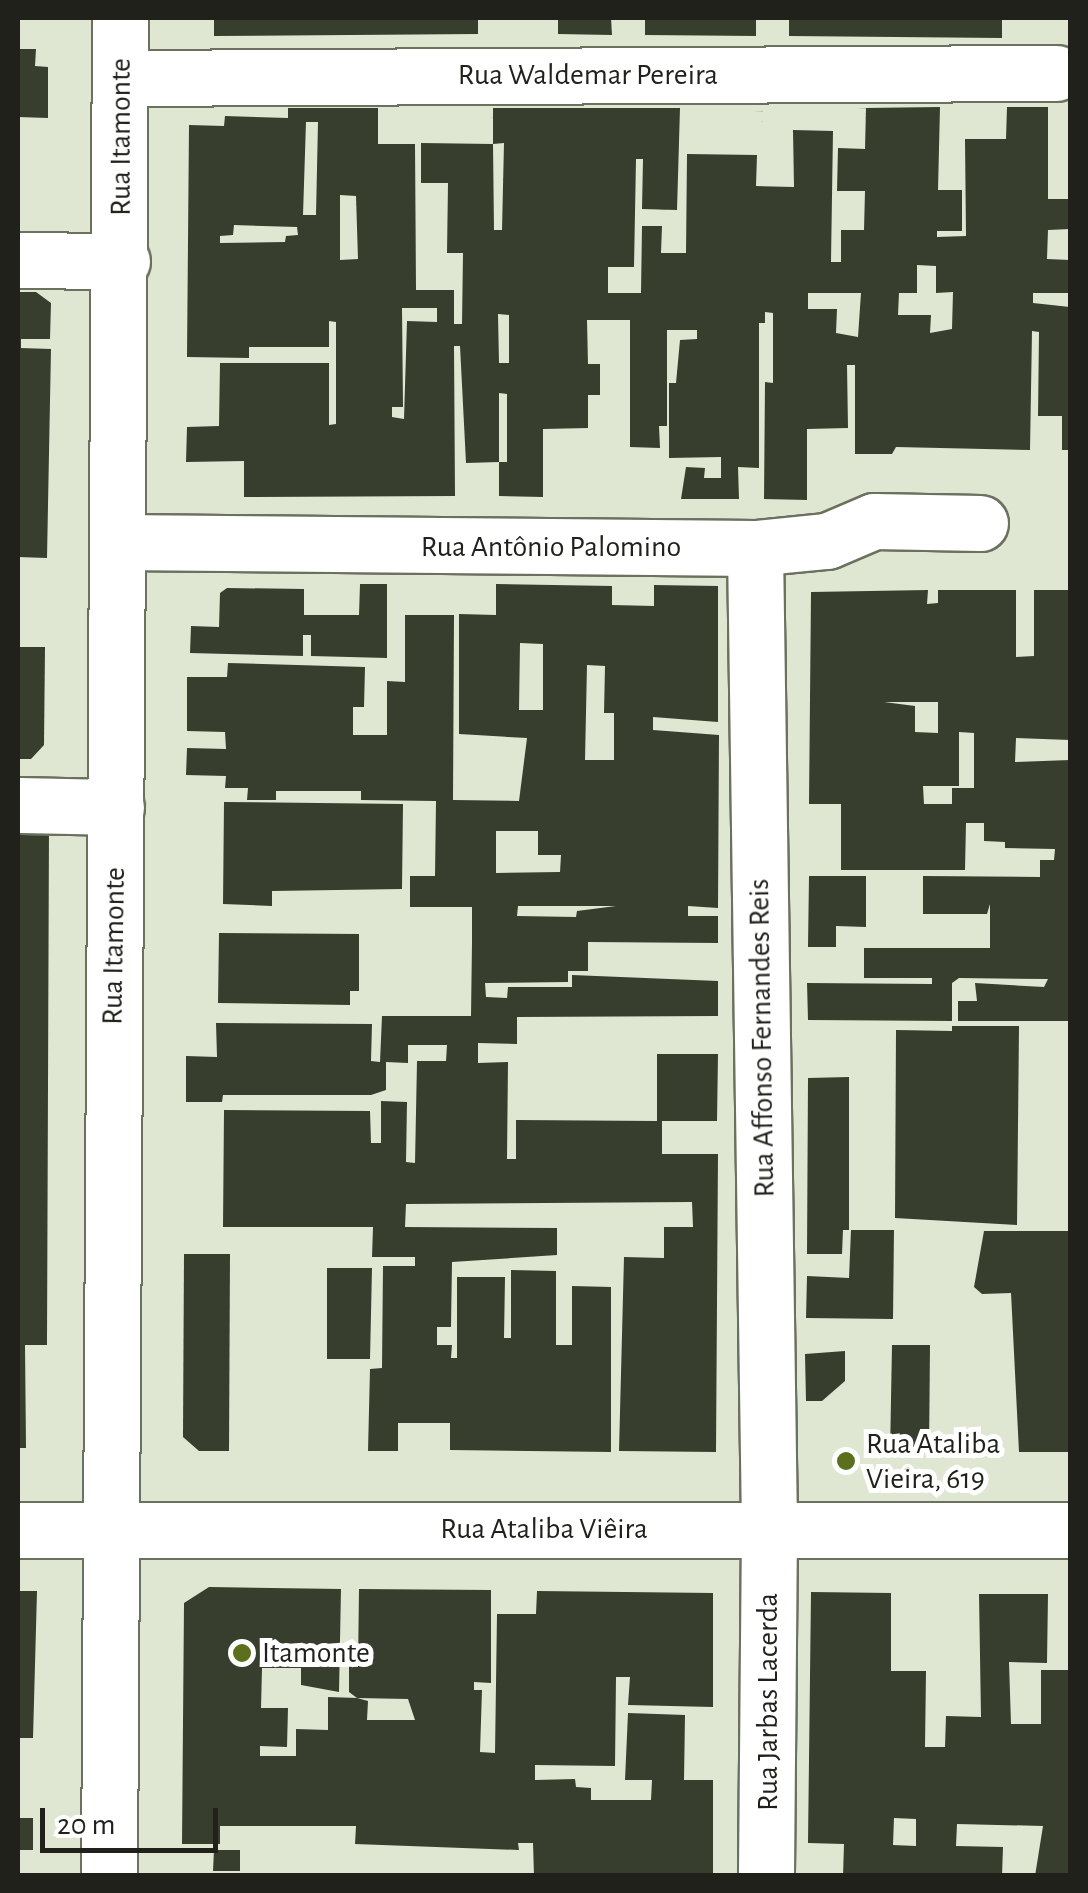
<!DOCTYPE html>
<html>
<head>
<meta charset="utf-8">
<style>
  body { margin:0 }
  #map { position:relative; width:1088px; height:1893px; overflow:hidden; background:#dfe6d2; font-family:"Alegreya Sans",sans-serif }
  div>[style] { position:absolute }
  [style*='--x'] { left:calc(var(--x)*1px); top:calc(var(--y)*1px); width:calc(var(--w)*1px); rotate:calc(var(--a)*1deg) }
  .building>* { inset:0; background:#383e2d }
  .roads { filter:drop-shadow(2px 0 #6b715f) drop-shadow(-2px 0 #6b715f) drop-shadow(0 2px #6b715f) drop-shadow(0 -2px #6b715f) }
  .street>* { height:55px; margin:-27.5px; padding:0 27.5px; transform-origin:27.5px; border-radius:27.5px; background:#fff }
  .secondary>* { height:55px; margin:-27.5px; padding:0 27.5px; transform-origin:27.5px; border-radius:27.5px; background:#fff }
  .dots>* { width:28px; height:28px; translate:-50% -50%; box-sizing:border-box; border:5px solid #fff; border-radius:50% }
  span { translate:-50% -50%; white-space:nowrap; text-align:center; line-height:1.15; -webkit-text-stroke:10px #fff; paint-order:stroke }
  .street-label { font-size:30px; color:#1f211a }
  .poi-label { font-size:30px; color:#1f211a }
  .left { translate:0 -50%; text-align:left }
  .frame { position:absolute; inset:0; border:20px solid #1f211a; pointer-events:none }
  .scale { position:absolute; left:40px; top:1808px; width:178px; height:45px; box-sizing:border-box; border:5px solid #1f211a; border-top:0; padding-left:12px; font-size:30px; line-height:35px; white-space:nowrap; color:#1f211a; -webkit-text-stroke:8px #fff; paint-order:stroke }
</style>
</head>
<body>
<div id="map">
  <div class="building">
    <i style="clip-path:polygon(214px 18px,478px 18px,478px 34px,214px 36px)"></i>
    <i style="clip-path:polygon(558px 18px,611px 18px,612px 35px,558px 34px)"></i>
    <i style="clip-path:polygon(645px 18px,756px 18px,756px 36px,645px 35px)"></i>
    <i style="clip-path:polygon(789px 18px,1002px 18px,1002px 38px,789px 36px)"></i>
    <i style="clip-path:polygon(20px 49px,36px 49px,35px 66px,48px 67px,48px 118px,18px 117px)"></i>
    <i style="clip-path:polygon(evenodd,940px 107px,938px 190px,962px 190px,962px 231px,937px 231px,937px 237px,966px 236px,965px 139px,1006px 139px,1007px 107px,1048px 107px,1048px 199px,1070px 199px,1070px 229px,1048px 230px,1047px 259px,1070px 260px,1070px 293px,1033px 293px,1033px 303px,1070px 307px,1070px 450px,1062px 450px,1062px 416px,1038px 416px,1039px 332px,1032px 331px,1030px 450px,896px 447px,892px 454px,855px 454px,855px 365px,847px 365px,848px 428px,807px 429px,807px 500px,764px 499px,765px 382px,773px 383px,773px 313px,765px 312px,765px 323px,759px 323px,759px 468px,738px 467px,739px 499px,681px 499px,686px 467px,705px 468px,704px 478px,721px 478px,721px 457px,669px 458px,669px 383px,676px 383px,680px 340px,697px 339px,697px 330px,667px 330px,667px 426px,659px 426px,660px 448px,630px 447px,630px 320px,587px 320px,588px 364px,600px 364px,600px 395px,588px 395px,588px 428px,543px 429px,543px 497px,499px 496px,499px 462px,507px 462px,507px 394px,499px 393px,499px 462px,466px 463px,460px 346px,454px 346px,455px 496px,244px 497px,244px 461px,186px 462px,187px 427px,219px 426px,220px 363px,329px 363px,329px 425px,336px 424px,336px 322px,329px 321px,329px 347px,249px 347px,249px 358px,187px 357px,189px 125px,224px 126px,225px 116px,288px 118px,288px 108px,378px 108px,378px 144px,415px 144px,416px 290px,454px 290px,454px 324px,462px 324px,463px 253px,447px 253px,448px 183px,421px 183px,421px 143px,493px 144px,493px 108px,680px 108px,677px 210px,642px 209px,643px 159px,636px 159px,634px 267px,608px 267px,608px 293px,641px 293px,642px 226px,662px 226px,661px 253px,686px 253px,687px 154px,757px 155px,756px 186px,794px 187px,793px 130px,833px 131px,831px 262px,841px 262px,841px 230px,864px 230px,865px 191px,837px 191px,838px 148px,865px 149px,866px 108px,940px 107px,306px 122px,318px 122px,316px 215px,303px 215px,306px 122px,940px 107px,504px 143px,502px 230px,494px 230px,493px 144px,504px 143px,940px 107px,340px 195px,356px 196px,358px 259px,340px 260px,340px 195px,940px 107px,234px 225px,297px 227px,298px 235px,286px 236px,285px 242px,220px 243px,220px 236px,233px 235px,234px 225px,940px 107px,917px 265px,936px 266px,936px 293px,953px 292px,952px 329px,930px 333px,931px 315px,898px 315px,899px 293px,917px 293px,917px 265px,940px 107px,808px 293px,861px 293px,858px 337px,836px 333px,837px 309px,808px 309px,808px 293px,940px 107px,402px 308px,437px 308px,437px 322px,407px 321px,404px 419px,392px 417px,392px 407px,403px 407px,402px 308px,940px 107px,498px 314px,509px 315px,509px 363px,499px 363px,498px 314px)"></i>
    <i style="clip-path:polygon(18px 292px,36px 292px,51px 303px,50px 339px,21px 339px,21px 348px,51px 349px,47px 558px,18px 557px)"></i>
    <i style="clip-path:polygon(360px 584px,387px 584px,387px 658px,311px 656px,311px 635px,303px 635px,303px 656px,190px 653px,191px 626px,219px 627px,220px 593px,227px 588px,304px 589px,304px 615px,359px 615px)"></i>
    <i style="clip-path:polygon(evenodd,496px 584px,612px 586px,612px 605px,654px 606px,654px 585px,718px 586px,718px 722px,653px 717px,653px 730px,719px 735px,718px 908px,688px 906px,688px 916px,718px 916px,718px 943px,588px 942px,588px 971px,568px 971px,568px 982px,485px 983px,486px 997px,507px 998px,508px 987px,572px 987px,572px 975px,718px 981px,718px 1016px,517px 1017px,517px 1044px,478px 1043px,478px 1063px,508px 1062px,507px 1159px,516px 1159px,516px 1120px,657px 1121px,657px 1054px,718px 1054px,717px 1121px,662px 1121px,662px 1154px,718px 1154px,716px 1452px,619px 1451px,624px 1257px,664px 1258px,664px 1227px,693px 1227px,692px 1202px,406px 1204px,405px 1227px,557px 1228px,557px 1255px,452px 1262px,451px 1327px,437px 1327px,437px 1345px,452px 1345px,451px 1358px,457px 1358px,457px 1277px,505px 1277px,504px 1338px,511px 1338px,511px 1270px,556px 1271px,556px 1345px,572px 1345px,572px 1286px,611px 1287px,611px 1452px,450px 1450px,450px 1423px,398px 1423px,398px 1451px,368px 1451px,370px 1369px,382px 1368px,383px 1266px,415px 1266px,415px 1257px,372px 1257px,373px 1227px,223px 1227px,224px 1110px,370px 1111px,371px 1143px,381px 1143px,381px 1101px,407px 1102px,406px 1162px,415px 1163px,417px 1061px,446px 1061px,447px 1045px,408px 1045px,408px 1063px,386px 1062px,386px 1090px,371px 1095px,223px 1095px,222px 1102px,186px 1102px,186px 1056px,217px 1057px,216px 1023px,372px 1024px,371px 1061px,380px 1062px,382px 1016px,471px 1016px,472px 942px,472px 907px,410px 907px,410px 876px,435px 876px,436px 801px,361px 800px,361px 791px,276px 791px,276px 800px,247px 800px,248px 788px,225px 788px,226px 776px,186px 775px,187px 748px,226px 749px,225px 732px,187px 731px,187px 677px,227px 677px,228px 663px,365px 667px,364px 707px,353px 707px,353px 735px,387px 735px,387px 681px,405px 682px,405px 615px,454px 615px,453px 800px,519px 801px,527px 738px,459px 734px,459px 614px,496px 615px,496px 584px,520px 643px,543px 644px,543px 710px,519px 710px,520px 643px,496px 584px,587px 665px,605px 666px,604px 713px,614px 713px,614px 760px,585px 760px,587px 665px,496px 584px,496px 831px,538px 831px,538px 855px,561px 855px,560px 872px,496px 873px,496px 831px,496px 584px,518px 906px,616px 906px,577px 911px,576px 917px,517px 916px,518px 906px)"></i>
    <i style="clip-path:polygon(evenodd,928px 590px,927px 604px,938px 603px,938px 590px,1016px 590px,1016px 657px,1034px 656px,1034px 590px,1070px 590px,1070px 740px,1016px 738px,1015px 762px,1070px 760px,1070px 1021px,958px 1021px,958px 1001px,977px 1001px,975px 983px,1044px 987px,1048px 979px,959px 978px,952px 983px,952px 1021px,808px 1020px,807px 983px,932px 984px,932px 978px,864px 978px,864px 948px,990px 948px,990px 904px,987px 914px,923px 914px,923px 876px,1040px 877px,1040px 860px,1054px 860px,1055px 849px,1005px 848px,1005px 842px,984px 841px,984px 823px,966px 823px,965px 870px,841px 870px,841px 804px,809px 804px,811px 592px,928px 590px,884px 702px,938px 702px,938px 733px,915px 732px,915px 706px,884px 702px,928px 590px,959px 732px,974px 733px,974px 788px,952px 788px,952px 804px,924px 804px,923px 786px,959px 786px,959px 732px)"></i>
    <i style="clip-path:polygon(18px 647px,45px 647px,44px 745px,31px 759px,18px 759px)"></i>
    <i style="clip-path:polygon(224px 802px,403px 804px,402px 889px,272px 891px,272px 906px,223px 904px)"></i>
    <i style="clip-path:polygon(18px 825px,49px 826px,47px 1345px,25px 1345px,26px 1448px,18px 1448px)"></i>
    <i style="clip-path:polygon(809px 876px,866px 876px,866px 927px,836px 926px,836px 947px,808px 947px)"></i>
    <i style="clip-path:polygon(219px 933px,359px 934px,359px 991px,350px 991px,350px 1005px,218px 1003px)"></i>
    <i style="clip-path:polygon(952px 1026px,1019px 1026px,1017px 1225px,895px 1218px,896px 1030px,952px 1031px)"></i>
    <i style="clip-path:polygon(849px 1077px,849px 1230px,843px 1230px,842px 1254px,807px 1254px,808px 1078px)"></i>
    <i style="clip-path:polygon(851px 1230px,894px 1230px,893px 1319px,806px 1318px,807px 1276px,849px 1278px)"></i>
    <i style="clip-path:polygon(984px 1231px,1070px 1231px,1070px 1452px,1019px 1452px,1011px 1293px,982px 1294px,974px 1287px)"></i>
    <i style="clip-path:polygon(184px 1254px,230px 1254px,229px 1451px,199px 1451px,183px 1437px)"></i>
    <i style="clip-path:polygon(327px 1268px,372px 1268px,370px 1359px,327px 1359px)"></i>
    <i style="clip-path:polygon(892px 1345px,930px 1345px,929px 1453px,890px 1454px)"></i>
    <i style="clip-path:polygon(845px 1351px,845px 1381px,822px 1401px,806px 1401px,805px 1354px)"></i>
    <i style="clip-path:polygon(evenodd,209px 1587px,341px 1589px,339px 1692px,301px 1685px,301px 1668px,262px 1668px,261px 1708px,288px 1708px,287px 1747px,260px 1746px,260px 1756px,296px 1756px,296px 1729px,328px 1730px,328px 1697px,357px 1698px,349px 1692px,349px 1666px,358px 1667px,359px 1589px,491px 1590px,491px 1683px,474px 1682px,474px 1690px,482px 1690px,480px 1752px,495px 1753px,497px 1614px,536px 1614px,537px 1591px,713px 1593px,713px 1707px,628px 1705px,630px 1677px,616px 1677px,615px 1766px,535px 1765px,535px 1780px,575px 1779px,576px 1787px,591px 1788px,591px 1800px,651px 1800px,652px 1780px,625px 1780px,628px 1713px,685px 1715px,684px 1780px,713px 1780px,713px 1876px,534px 1876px,533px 1843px,518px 1843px,519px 1850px,355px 1844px,356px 1826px,220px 1826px,220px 1844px,182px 1844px,184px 1603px,209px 1587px,357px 1698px,408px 1699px,415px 1720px,367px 1720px,368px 1701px,357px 1698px)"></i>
    <i style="clip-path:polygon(18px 1591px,37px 1591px,33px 1738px,18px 1738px)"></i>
    <i style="clip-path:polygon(evenodd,811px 1592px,891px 1593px,891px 1671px,926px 1671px,925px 1747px,945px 1747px,946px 1716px,981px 1717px,979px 1594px,1048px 1594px,1047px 1663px,1009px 1662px,1011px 1724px,1041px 1724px,1041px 1670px,1070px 1670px,1070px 1876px,1035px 1876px,1043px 1826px,957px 1824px,956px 1846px,1003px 1847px,1002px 1876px,843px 1876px,844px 1844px,808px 1843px,811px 1592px,894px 1818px,916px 1819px,916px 1846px,893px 1845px,894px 1818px)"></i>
    <i style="clip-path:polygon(18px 1818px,33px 1818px,33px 1850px,18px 1850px)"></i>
    <i style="clip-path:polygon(214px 1850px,240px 1850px,240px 1871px,213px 1871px)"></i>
  </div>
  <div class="roads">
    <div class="street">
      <i style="--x:121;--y:78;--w:935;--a:-0.31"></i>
      <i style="--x:18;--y:260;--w:104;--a:0.6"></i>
      <i style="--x:119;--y:542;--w:636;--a:0.54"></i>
      <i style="--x:755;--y:548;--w:72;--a:-5.6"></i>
      <i style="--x:827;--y:541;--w:51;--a:-23.1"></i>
      <i style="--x:874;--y:521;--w:106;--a:1.1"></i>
      <i style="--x:755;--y:548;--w:980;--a:89.18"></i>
      <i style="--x:769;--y:1528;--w:348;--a:90.5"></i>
      <i style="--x:18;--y:805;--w:98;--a:1.2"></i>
    </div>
    <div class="secondary">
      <i style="--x:18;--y:1530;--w:1052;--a:0"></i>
      <i style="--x:109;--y:1876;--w:1858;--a:-89.66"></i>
    </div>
  </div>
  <div class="dots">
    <i style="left:846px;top:1461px;background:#5b6f1d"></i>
    <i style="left:242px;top:1653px;background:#5b6f1d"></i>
  </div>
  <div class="street-label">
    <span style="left:588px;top:75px">Rua Waldemar Pereira</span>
    <span style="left:121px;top:137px;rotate:-90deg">Rua Itamonte</span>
    <span style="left:551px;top:547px">Rua Antônio Palomino</span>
    <span style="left:114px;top:946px;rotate:-89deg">Rua Itamonte</span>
    <span style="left:762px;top:1038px;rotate:-91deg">Rua Affonso Fernandes Reis</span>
    <span style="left:544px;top:1529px">Rua Ataliba Viêira</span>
    <span style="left:768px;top:1702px;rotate:-90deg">Rua Jarbas Lacerda</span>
  </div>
  <div class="poi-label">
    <span class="left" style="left:866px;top:1461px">Rua Ataliba<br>Vieira, 619</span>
    <span class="left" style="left:262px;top:1653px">Itamonte</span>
  </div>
  <div class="frame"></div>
  <div class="scale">20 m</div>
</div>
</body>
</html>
